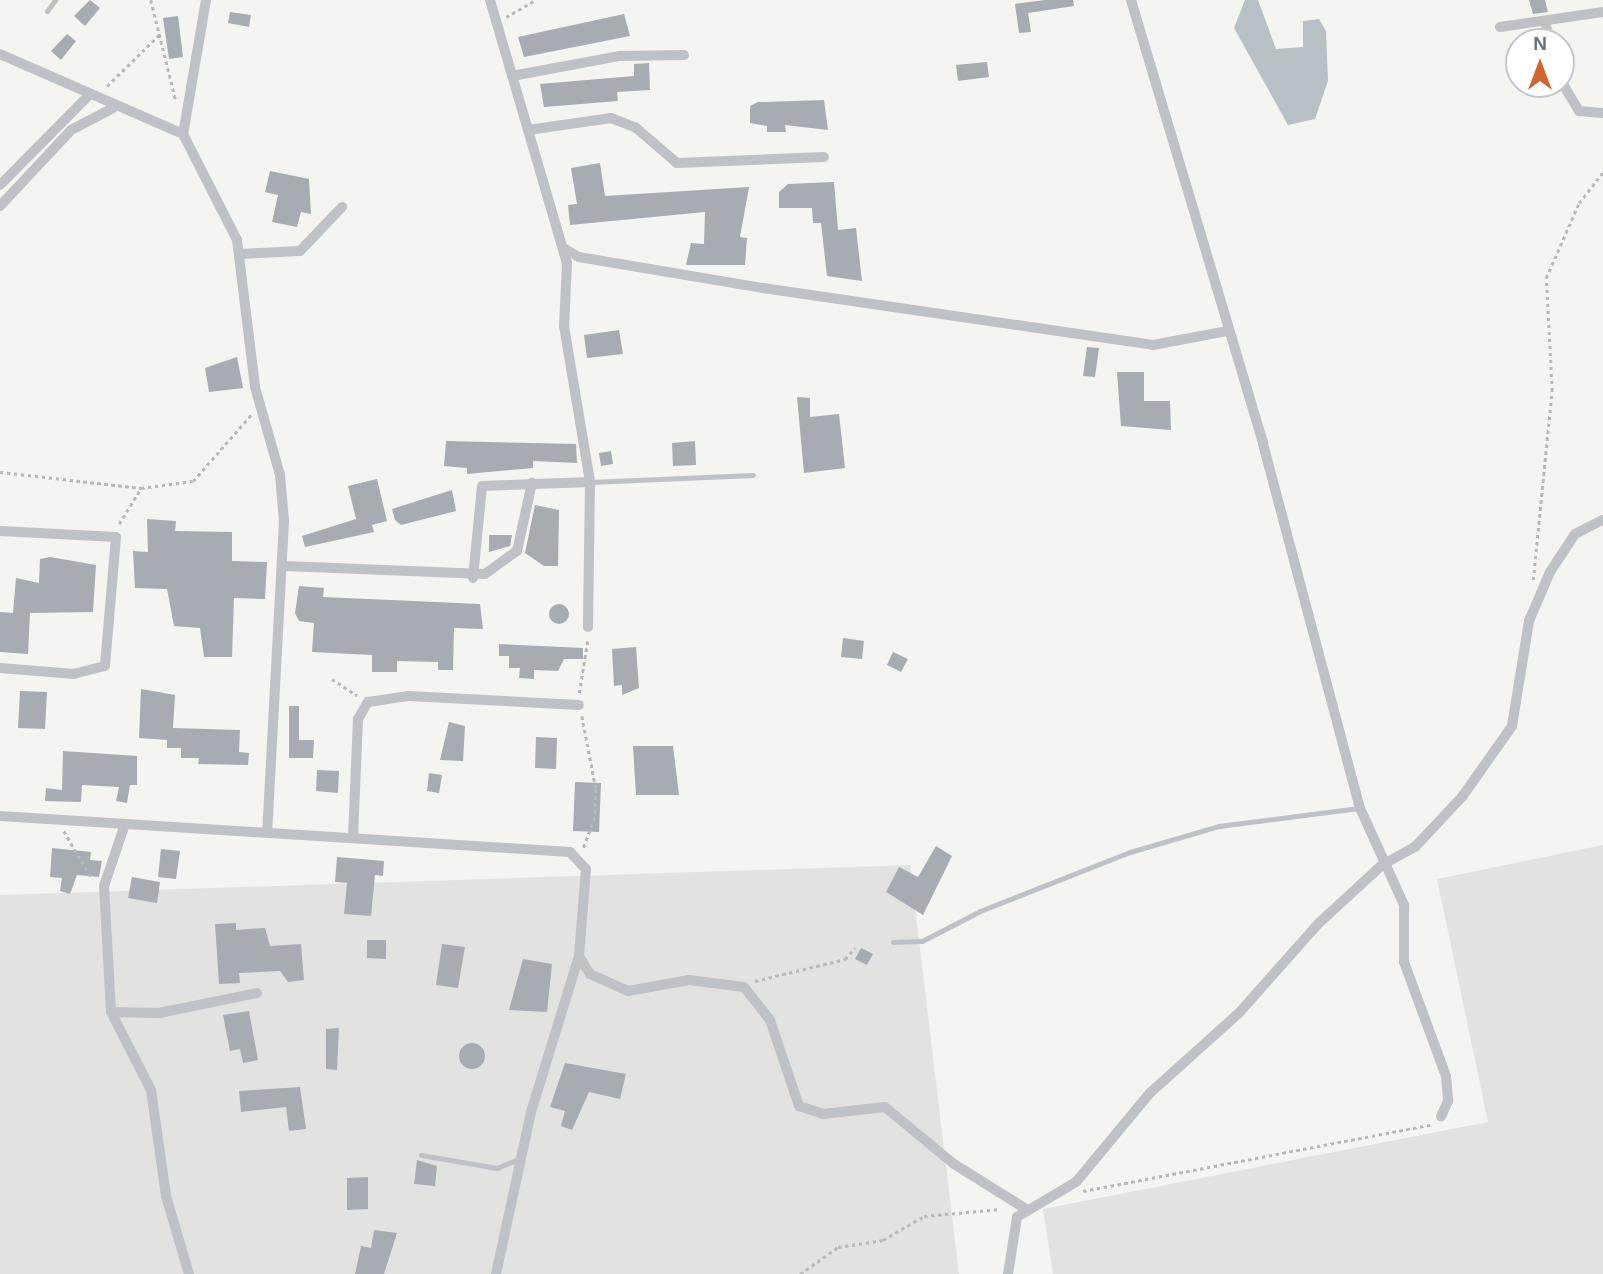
<!DOCTYPE html>
<html>
<head>
<meta charset="utf-8">
<style>
  body { margin:0 }
  #map { position:relative; width:1603px; height:1274px; overflow:hidden; background:#f4f4f1; font-family:Helvetica,sans-serif }
  div>[style] { position:absolute }
  [style*='--x'] { left:calc(var(--x)*1px); top:calc(var(--y)*1px); width:calc(var(--w)*1px); rotate:calc(var(--a)*1deg) }
  .built>* { inset:0; background:#e2e3e1 }
  .water>* { inset:0; background:#b7c0c5 }
  .building>* { inset:0; background:#a6acb1 }
  .round { border-radius:50% }
  .path>* { height:2.5px; margin-top:-1.25px; transform-origin:0; background:repeating-linear-gradient(90deg,#b6b8bb 0 3.5px,transparent 0 7px) }
  .lane>* { height:5px; margin:-2.5px; padding:0 2.5px; transform-origin:2.5px; border-radius:2.5px; background:#bec1c5 }
  .street>* { height:10px; margin:-5px; padding:0 5px; transform-origin:5px; border-radius:5px; background:#bec1c5 }
  span { translate:-50% -50%; white-space:nowrap; text-align:center; line-height:1.15; -webkit-text-stroke:7px #fff; paint-order:stroke }
  .north { position:absolute; left:1505px; top:28px; width:70px; height:70px; box-sizing:border-box; background:#fff; border:2px solid #c2c7cc; border-radius:50%; rotate:0deg; font-size:19px; font-weight:700; line-height:28px; text-align:center; color:#66727f }
  .north::after { content:''; display:block; margin:auto; width:24px; height:32px; background:#d16534; clip-path:polygon(50% 0,100% 100%,50% 72%,0 100%) }
</style>
</head>
<body>
<div id="map">
  <div class="built">
    <i style="clip-path:polygon(1603px 845px,1603px 1274px,1053px 1274px,1043px 1209px,1488px 1122px,1437px 879px)"></i>
    <i style="clip-path:polygon(910px 865px,959px 1274px,0 1274px,0 895px)"></i>
  </div>
  <div class="water">
    <i style="clip-path:polygon(1245px 0,1258px 0,1276px 49px,1303px 47px,1303px 21px,1319px 19px,1326px 31px,1328px 81px,1315px 119px,1288px 125px,1234px 28px)"></i>
  </div>
  <div class="building">
    <i style="clip-path:polygon(90px 0,100px 8px,85px 26px,74px 16px)"></i>
    <i style="clip-path:polygon(1045px 0,1073px 0,1074px 6px,1028px 13px,1031px 32px,1019px 33px,1015px 4px)"></i>
    <i style="clip-path:polygon(1529px 0,1545px 0,1548px 12px,1533px 14px)"></i>
    <i style="clip-path:polygon(230px 12px,251px 15px,249px 27px,228px 23px)"></i>
    <i style="clip-path:polygon(624px 14px,630px 36px,524px 57px,518px 37px)"></i>
    <i style="clip-path:polygon(178px 16px,183px 57px,169px 59px,163px 18px)"></i>
    <i style="clip-path:polygon(67px 34px,76px 41px,61px 60px,51px 51px)"></i>
    <i style="clip-path:polygon(987px 62px,989px 77px,958px 81px,956px 65px)"></i>
    <i style="clip-path:polygon(649px 63px,650px 90px,617px 92px,618px 101px,544px 107px,540px 84px,634px 76px,634px 64px)"></i>
    <i style="clip-path:polygon(824px 100px,828px 130px,785px 125px,786px 132px,767px 132px,767px 126px,750px 123px,750px 106px,758px 102px)"></i>
    <i style="clip-path:polygon(600px 163px,605px 196px,749px 187px,740px 237px,747px 238px,745px 265px,686px 265px,691px 243px,704px 244px,705px 212px,570px 225px,568px 205px,577px 204px,571px 168px)"></i>
    <i style="clip-path:polygon(270px 171px,309px 179px,311px 214px,301px 212px,297px 227px,272px 222px,278px 195px,265px 192px)"></i>
    <i style="clip-path:polygon(834px 182px,838px 230px,856px 228px,862px 281px,827px 276px,821px 223px,813px 223px,812px 208px,779px 208px,779px 192px,788px 184px)"></i>
    <i style="clip-path:polygon(619px 330px,623px 354px,587px 358px,584px 335px)"></i>
    <i style="clip-path:polygon(1087px 347px,1099px 348px,1095px 377px,1083px 376px)"></i>
    <i style="clip-path:polygon(237px 357px,243px 388px,209px 392px,205px 368px)"></i>
    <i style="clip-path:polygon(1117px 372px,1144px 372px,1144px 401px,1170px 401px,1171px 430px,1121px 426px)"></i>
    <i style="clip-path:polygon(797px 397px,810px 398px,810px 417px,839px 414px,845px 468px,804px 473px)"></i>
    <i style="clip-path:polygon(446px 441px,576px 444px,577px 463px,533px 461px,533px 468px,467px 474px,467px 468px,444px 466px)"></i>
    <i style="clip-path:polygon(695px 441px,696px 465px,673px 466px,672px 443px)"></i>
    <i style="clip-path:polygon(611px 451px,613px 464px,601px 466px,599px 453px)"></i>
    <i style="clip-path:polygon(377px 479px,387px 521px,372px 525px,374px 532px,305px 547px,302px 536px,356px 519px,348px 486px)"></i>
    <i style="clip-path:polygon(452px 490px,456px 511px,401px 525px,395px 520px,392px 509px)"></i>
    <i style="clip-path:polygon(535px 505px,559px 510px,558px 566px,544px 566px,525px 553px)"></i>
    <i style="clip-path:polygon(147px 519px,176px 521px,175px 531px,232px 532px,232px 561px,267px 562px,265px 599px,234px 598px,232px 657px,204px 657px,200px 628px,174px 626px,167px 589px,135px 588px,133px 551px,148px 552px)"></i>
    <i style="clip-path:polygon(489px 535px,512px 535px,510px 546px,489px 552px)"></i>
    <i style="clip-path:polygon(50px 557px,96px 565px,93px 612px,30px 613px,28px 654px,0 652px,0 612px,13px 613px,16px 578px,39px 583px,40px 559px)"></i>
    <i style="clip-path:polygon(299px 586px,324px 588px,323px 597px,480px 604px,483px 629px,454px 628px,453px 670px,438px 670px,438px 662px,397px 661px,397px 672px,372px 672px,372px 655px,312px 652px,314px 623px,299px 621px,295px 613px)"></i>
    <i class="round" style="left:549px;top:604px;width:20px;height:20px"></i>
    <i style="clip-path:polygon(843px 638px,864px 641px,862px 659px,841px 657px)"></i>
    <i style="clip-path:polygon(499px 644px,583px 648px,583px 659px,564px 659px,558px 671px,534px 670px,534px 679px,519px 678px,520px 668px,509px 668px,509px 656px,499px 656px)"></i>
    <i style="clip-path:polygon(636px 647px,639px 688px,622px 695px,622px 685px,614px 686px,612px 649px)"></i>
    <i style="clip-path:polygon(893px 652px,908px 659px,901px 672px,887px 665px)"></i>
    <i style="clip-path:polygon(141px 689px,175px 695px,173px 728px,240px 730px,239px 752px,249px 753px,248px 765px,198px 764px,199px 758px,181px 758px,181px 748px,167px 748px,167px 740px,139px 738px)"></i>
    <i style="clip-path:polygon(20px 691px,47px 692px,45px 729px,18px 728px)"></i>
    <i style="clip-path:polygon(289px 706px,299px 706px,299px 740px,314px 740px,313px 758px,289px 758px)"></i>
    <i style="clip-path:polygon(449px 722px,465px 726px,463px 761px,440px 760px)"></i>
    <i style="clip-path:polygon(536px 737px,557px 738px,556px 769px,535px 768px)"></i>
    <i style="clip-path:polygon(633px 746px,673px 746px,679px 795px,636px 795px)"></i>
    <i style="clip-path:polygon(63px 751px,137px 756px,137px 785px,130px 785px,127px 803px,116px 801px,119px 787px,82px 785px,81px 802px,45px 801px,46px 788px,62px 790px)"></i>
    <i style="clip-path:polygon(317px 770px,339px 771px,338px 793px,316px 791px)"></i>
    <i style="clip-path:polygon(429px 773px,442px 775px,439px 793px,427px 791px)"></i>
    <i style="clip-path:polygon(575px 782px,601px 783px,599px 832px,573px 831px)"></i>
    <i style="clip-path:polygon(936px 846px,952px 856px,923px 915px,886px 892px,899px 867px,918px 877px)"></i>
    <i style="clip-path:polygon(52px 848px,91px 852px,90px 860px,102px 861px,99px 877px,77px 875px,70px 894px,60px 891px,62px 878px,50px 877px)"></i>
    <i style="clip-path:polygon(161px 849px,180px 851px,176px 879px,158px 877px)"></i>
    <i style="clip-path:polygon(337px 857px,384px 861px,383px 876px,375px 875px,371px 916px,344px 914px,347px 883px,335px 882px)"></i>
    <i style="clip-path:polygon(132px 877px,160px 882px,157px 903px,128px 898px)"></i>
    <i style="clip-path:polygon(236px 923px,236px 930px,265px 928px,270px 946px,301px 944px,304px 980px,288px 982px,280px 971px,239px 973px,240px 983px,219px 984px,215px 924px)"></i>
    <i style="clip-path:polygon(367px 940px,386px 940px,386px 959px,367px 958px)"></i>
    <i style="clip-path:polygon(442px 944px,465px 947px,458px 988px,436px 985px)"></i>
    <i style="clip-path:polygon(861px 948px,873px 954px,867px 965px,855px 959px)"></i>
    <i style="clip-path:polygon(523px 959px,552px 964px,547px 1012px,509px 1010px)"></i>
    <i style="clip-path:polygon(249px 1011px,258px 1060px,243px 1063px,240px 1049px,230px 1051px,223px 1015px)"></i>
    <i style="clip-path:polygon(339px 1028px,337px 1070px,326px 1069px,326px 1029px)"></i>
    <i class="round" style="left:459px;top:1043px;width:26px;height:26px"></i>
    <i style="clip-path:polygon(565px 1063px,626px 1074px,620px 1099px,589px 1092px,572px 1130px,561px 1126px,565px 1111px,550px 1107px)"></i>
    <i style="clip-path:polygon(300px 1087px,306px 1129px,289px 1131px,286px 1107px,241px 1112px,239px 1091px)"></i>
    <i style="clip-path:polygon(417px 1160px,437px 1166px,435px 1186px,414px 1184px)"></i>
    <i style="clip-path:polygon(368px 1177px,368px 1209px,347px 1210px,347px 1178px)"></i>
    <i style="clip-path:polygon(374px 1230px,397px 1233px,384px 1274px,355px 1274px,361px 1246px,371px 1248px)"></i>
  </div>
  <div class="path">
    <i style="--x:151;--y:0;--w:104;--a:76.1"></i>
    <i style="--x:506;--y:17;--w:34;--a:-30"></i>
    <i style="--x:107;--y:86;--w:77;--a:-44.5"></i>
    <i style="--x:0;--y:472;--w:142;--a:6.5"></i>
    <i style="--x:119;--y:524;--w:42;--a:-58.6"></i>
    <i style="--x:141;--y:488;--w:52;--a:-7.7"></i>
    <i style="--x:193;--y:481;--w:88;--a:-48.7"></i>
    <i style="--x:1533;--y:580;--w:190;--a:-84.3"></i>
    <i style="--x:1552;--y:391;--w:113;--a:-93"></i>
    <i style="--x:1546;--y:278;--w:82;--a:-66.3"></i>
    <i style="--x:1579;--y:203;--w:39;--a:-52"></i>
    <i style="--x:332;--y:679;--w:30;--a:33"></i>
    <i style="--x:579;--y:693;--w:56;--a:-80.7"></i>
    <i style="--x:582;--y:716;--w:74;--a:79.1"></i>
    <i style="--x:596;--y:789;--w:29;--a:92"></i>
    <i style="--x:595;--y:818;--w:34;--a:111"></i>
    <i style="--x:64;--y:831;--w:56;--a:59.7"></i>
    <i style="--x:755;--y:981;--w:93;--a:-13.7"></i>
    <i style="--x:845;--y:959;--w:15;--a:-48"></i>
    <i style="--x:1083;--y:1191;--w:357;--a:-10.8"></i>
    <i style="--x:800;--y:1274;--w:47;--a:-35.4"></i>
    <i style="--x:838;--y:1247;--w:46;--a:-8.8"></i>
    <i style="--x:883;--y:1240;--w:48;--a:-30.3"></i>
    <i style="--x:924;--y:1216;--w:77;--a:-5.2"></i>
  </div>
  <div class="lane">
    <i style="--x:47;--y:11;--w:14;--a:-54"></i>
    <i style="--x:590;--y:482;--w:163;--a:-2.5"></i>
    <i style="--x:893;--y:942;--w:29;--a:-2"></i>
    <i style="--x:922;--y:941;--w:65;--a:-27.3"></i>
    <i style="--x:980;--y:911;--w:161;--a:-21.5"></i>
    <i style="--x:1130;--y:852;--w:93;--a:-16.3"></i>
    <i style="--x:1219;--y:826;--w:141;--a:-7.3"></i>
    <i style="--x:421;--y:1155;--w:77;--a:9.7"></i>
    <i style="--x:497;--y:1168;--w:23;--a:-23"></i>
  </div>
  <div class="street">
    <i style="--x:206;--y:0;--w:136;--a:99.7"></i>
    <i style="--x:183;--y:134;--w:119;--a:63"></i>
    <i style="--x:237;--y:240;--w:148;--a:83"></i>
    <i style="--x:255;--y:387;--w:91;--a:74.1"></i>
    <i style="--x:280;--y:475;--w:46;--a:85"></i>
    <i style="--x:284;--y:521;--w:312;--a:93.1"></i>
    <i style="--x:490;--y:0;--w:274;--a:73.7"></i>
    <i style="--x:567;--y:263;--w:63;--a:92.7"></i>
    <i style="--x:564;--y:326;--w:158;--a:80.5"></i>
    <i style="--x:590;--y:482;--w:145;--a:90.8"></i>
    <i style="--x:1131;--y:0;--w:463;--a:73.4"></i>
    <i style="--x:1263;--y:444;--w:377;--a:75.1"></i>
    <i style="--x:1360;--y:808;--w:107;--a:65.6"></i>
    <i style="--x:1404;--y:905;--w:57;--a:90"></i>
    <i style="--x:1404;--y:962;--w:121;--a:69.8"></i>
    <i style="--x:1446;--y:1076;--w:25;--a:85"></i>
    <i style="--x:1448;--y:1101;--w:17;--a:114"></i>
    <i style="--x:1545;--y:22;--w:21;--a:76"></i>
    <i style="--x:1500;--y:27;--w:104;--a:-8.3"></i>
    <i style="--x:0;--y:54;--w:200;--a:23.6"></i>
    <i style="--x:512;--y:76;--w:110;--a:-10.5"></i>
    <i style="--x:620;--y:56;--w:64;--a:-0.9"></i>
    <i style="--x:1561;--y:81;--w:35;--a:59"></i>
    <i style="--x:1579;--y:111;--w:24;--a:5"></i>
    <i style="--x:528;--y:130;--w:84;--a:-8.2"></i>
    <i style="--x:611;--y:118;--w:26;--a:21"></i>
    <i style="--x:635;--y:127;--w:55;--a:40.6"></i>
    <i style="--x:677;--y:163;--w:147;--a:-2.3"></i>
    <i style="--x:0;--y:185;--w:125;--a:-45.3"></i>
    <i style="--x:0;--y:206;--w:104;--a:-46.9"></i>
    <i style="--x:71;--y:130;--w:47;--a:-27.6"></i>
    <i style="--x:565;--y:249;--w:16;--a:30"></i>
    <i style="--x:579;--y:257;--w:187;--a:9.6"></i>
    <i style="--x:763;--y:288;--w:394;--a:8.3"></i>
    <i style="--x:1153;--y:345;--w:75;--a:-10.7"></i>
    <i style="--x:240;--y:254;--w:60;--a:-2.9"></i>
    <i style="--x:300;--y:251;--w:61;--a:-46.3"></i>
    <i style="--x:0;--y:531;--w:116;--a:3"></i>
    <i style="--x:116;--y:537;--w:129;--a:94.9"></i>
    <i style="--x:105;--y:666;--w:32;--a:166"></i>
    <i style="--x:74;--y:674;--w:74;--a:-175.4"></i>
    <i style="--x:284;--y:566;--w:201;--a:2.3"></i>
    <i style="--x:485;--y:574;--w:39;--a:-36"></i>
    <i style="--x:517;--y:551;--w:70;--a:-77.6"></i>
    <i style="--x:473;--y:578;--w:92;--a:-84.4"></i>
    <i style="--x:482;--y:486;--w:108;--a:-2.1"></i>
    <i style="--x:0;--y:816;--w:571;--a:3.61"></i>
    <i style="--x:570;--y:852;--w:23;--a:47"></i>
    <i style="--x:586;--y:869;--w:87;--a:94.6"></i>
    <i style="--x:579;--y:956;--w:21;--a:59"></i>
    <i style="--x:590;--y:974;--w:42;--a:24.1"></i>
    <i style="--x:628;--y:991;--w:62;--a:-10.2"></i>
    <i style="--x:689;--y:980;--w:55;--a:7.3"></i>
    <i style="--x:744;--y:987;--w:42;--a:51.8"></i>
    <i style="--x:770;--y:1020;--w:91;--a:71.4"></i>
    <i style="--x:799;--y:1106;--w:25;--a:18"></i>
    <i style="--x:823;--y:1114;--w:62;--a:-6.4"></i>
    <i style="--x:885;--y:1107;--w:89;--a:39.6"></i>
    <i style="--x:954;--y:1164;--w:85;--a:32"></i>
    <i style="--x:125;--y:824;--w:65;--a:108.7"></i>
    <i style="--x:104;--y:886;--w:126;--a:86.8"></i>
    <i style="--x:111;--y:1012;--w:88;--a:62.9"></i>
    <i style="--x:151;--y:1090;--w:107;--a:81.9"></i>
    <i style="--x:166;--y:1196;--w:81;--a:73.6"></i>
    <i style="--x:353;--y:838;--w:119;--a:-87.6"></i>
    <i style="--x:358;--y:719;--w:20;--a:-60"></i>
    <i style="--x:368;--y:702;--w:40;--a:-8.5"></i>
    <i style="--x:408;--y:696;--w:171;--a:3"></i>
    <i style="--x:111;--y:1012;--w:48;--a:1.2"></i>
    <i style="--x:159;--y:1013;--w:100;--a:-11.5"></i>
    <i style="--x:496;--y:1274;--w:166;--a:-77.8"></i>
    <i style="--x:531;--y:1112;--w:160;--a:-72.9"></i>
    <i style="--x:1008;--y:1274;--w:58;--a:-81"></i>
    <i style="--x:1017;--y:1217;--w:69;--a:-30.7"></i>
    <i style="--x:1076;--y:1182;--w:116;--a:-50.3"></i>
    <i style="--x:1150;--y:1093;--w:120;--a:-42"></i>
    <i style="--x:1239;--y:1013;--w:120;--a:-48.4"></i>
    <i style="--x:1319;--y:923;--w:86;--a:-42.6"></i>
    <i style="--x:1382;--y:865;--w:38;--a:-29"></i>
    <i style="--x:1415;--y:847;--w:69;--a:-46.8"></i>
    <i style="--x:1462;--y:797;--w:87;--a:-54.8"></i>
    <i style="--x:1512;--y:726;--w:106;--a:-80.8"></i>
    <i style="--x:1529;--y:621;--w:53;--a:-66.8"></i>
    <i style="--x:1550;--y:572;--w:45;--a:-56.7"></i>
    <i style="--x:1575;--y:534;--w:31;--a:-27"></i>
  </div>
  <div class="north">N</div>
</div>
</body>
</html>
